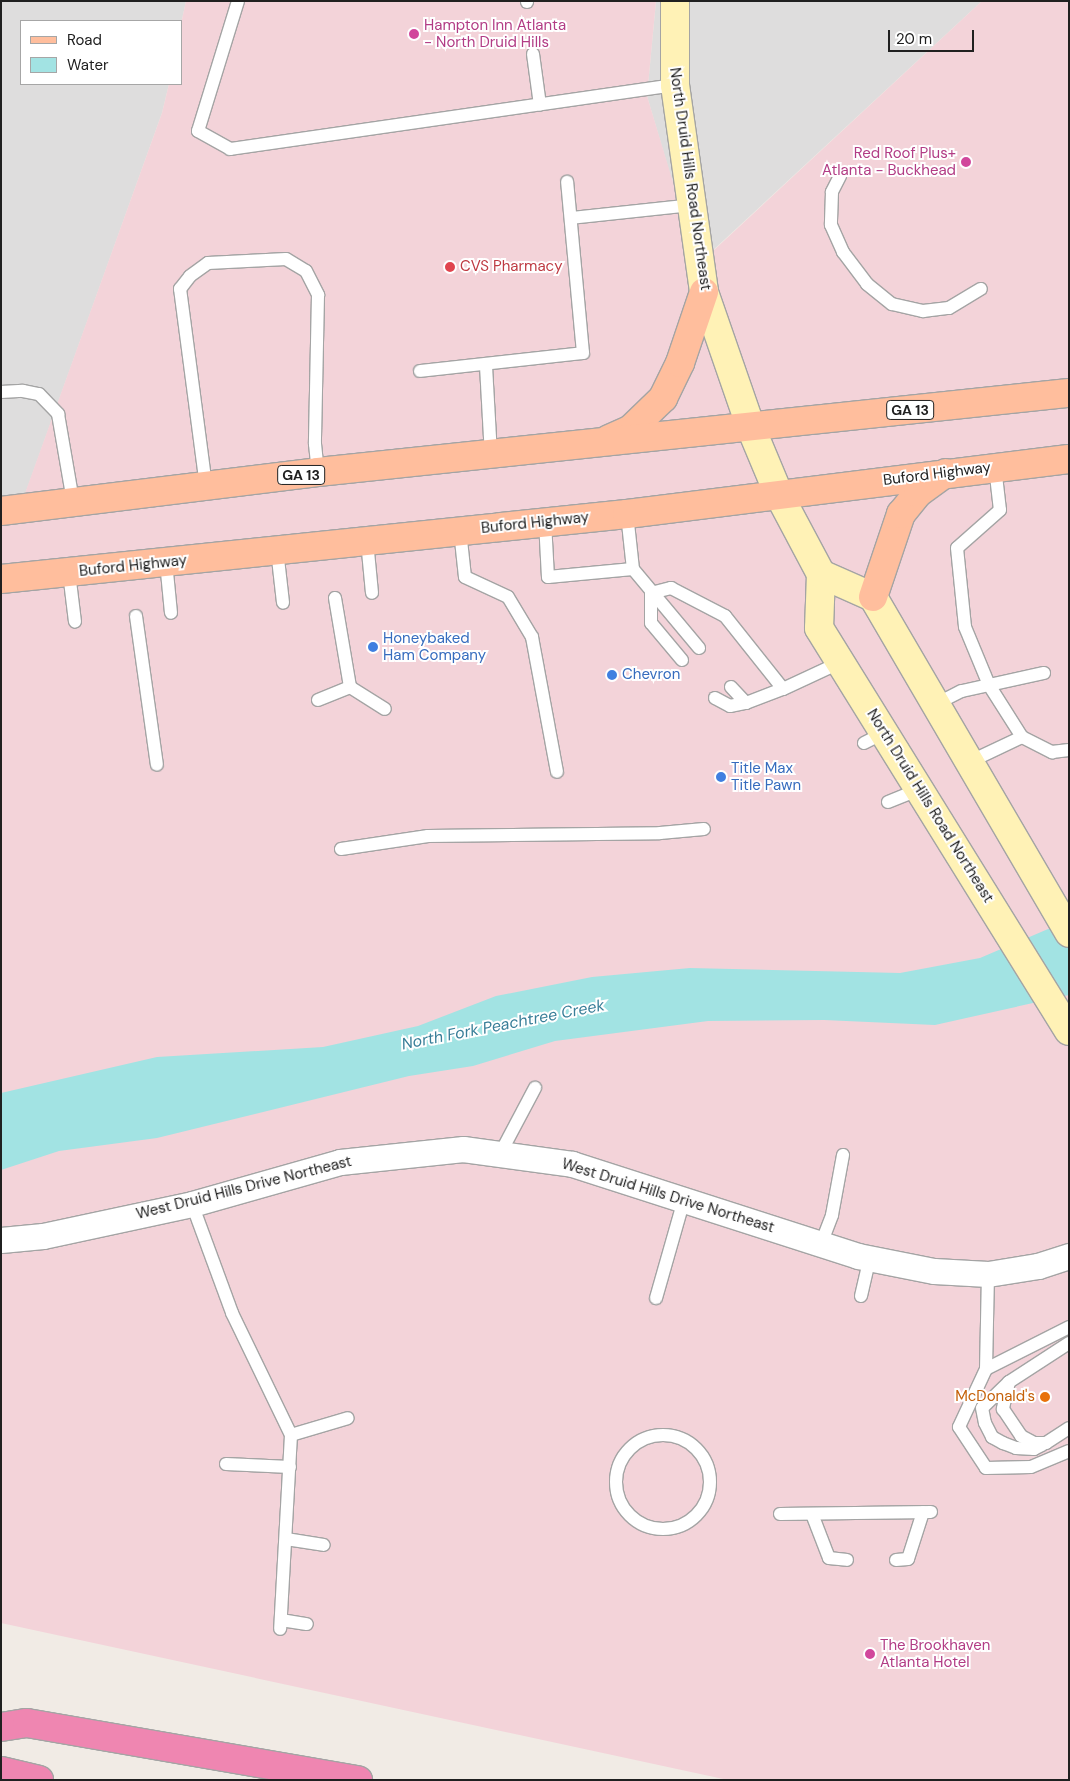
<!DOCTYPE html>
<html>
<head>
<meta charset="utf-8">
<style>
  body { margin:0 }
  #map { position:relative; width:1070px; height:1781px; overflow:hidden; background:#f1ebe5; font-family:"DM Sans",sans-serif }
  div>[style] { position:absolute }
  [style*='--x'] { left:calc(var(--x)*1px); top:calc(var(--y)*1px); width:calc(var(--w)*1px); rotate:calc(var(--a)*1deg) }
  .residential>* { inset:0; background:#dedddd }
  .commercial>* { inset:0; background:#f3d3d9 }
  .water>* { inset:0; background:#a2e3e3 }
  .roads { filter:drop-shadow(1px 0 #a4a4a4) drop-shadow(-1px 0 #a4a4a4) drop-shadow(0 1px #a4a4a4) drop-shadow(0 -1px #a4a4a4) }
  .service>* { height:12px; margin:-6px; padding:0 6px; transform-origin:6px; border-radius:6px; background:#fff }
  .service>.ring { margin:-6px; padding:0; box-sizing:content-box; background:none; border:12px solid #fff; border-radius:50% }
  .minor>* { height:25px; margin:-12.5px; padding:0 12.5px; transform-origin:12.5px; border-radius:12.5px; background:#fff }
  .secondary>* { height:28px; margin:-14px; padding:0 14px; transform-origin:14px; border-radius:14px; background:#fff2b6 }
  .primary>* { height:28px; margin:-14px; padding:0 14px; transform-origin:14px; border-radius:14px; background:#ffbe9d }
  .motorway>* { height:28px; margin:-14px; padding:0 14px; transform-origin:14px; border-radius:14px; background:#ef86b1 }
  .dots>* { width:14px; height:14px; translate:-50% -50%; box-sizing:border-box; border:2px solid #fff; border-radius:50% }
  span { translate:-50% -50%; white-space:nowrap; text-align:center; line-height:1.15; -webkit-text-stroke:4px #fff; paint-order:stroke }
  .shield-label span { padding:1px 4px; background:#fff; border:1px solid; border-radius:4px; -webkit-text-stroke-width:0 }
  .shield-label { font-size:14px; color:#202020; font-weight:700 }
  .hotel-label { font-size:15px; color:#b23c85 }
  .left { translate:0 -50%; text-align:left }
  .right { translate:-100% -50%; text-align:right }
  .street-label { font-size:15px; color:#202020 }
  .health-label { font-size:15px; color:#be3a42 }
  .shop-label { font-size:15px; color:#366cbe }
  .food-label { font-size:15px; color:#c56008 }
  .water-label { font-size:16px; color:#387e98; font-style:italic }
  .frame { position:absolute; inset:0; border:2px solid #202020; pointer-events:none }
  .legend { position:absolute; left:20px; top:20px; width:162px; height:65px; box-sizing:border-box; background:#fff; border:1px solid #a6a6a6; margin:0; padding:6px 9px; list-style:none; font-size:15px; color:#202020 }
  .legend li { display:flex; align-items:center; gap:10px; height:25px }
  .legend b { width:25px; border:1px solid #a6a6a6 }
  .scale { position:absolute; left:888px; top:30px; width:86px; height:22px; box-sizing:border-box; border:2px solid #202020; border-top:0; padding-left:6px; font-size:15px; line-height:18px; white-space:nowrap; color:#202020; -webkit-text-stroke:4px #fff; paint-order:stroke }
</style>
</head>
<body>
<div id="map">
  <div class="residential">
    <i style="clip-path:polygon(1px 1px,186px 1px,181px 24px,181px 21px,21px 21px,21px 84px,169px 84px,162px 113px,15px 522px,1px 523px)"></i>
    <i style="clip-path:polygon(656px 1px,982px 1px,697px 265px,647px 96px)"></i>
  </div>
  <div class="commercial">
    <i style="clip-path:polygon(186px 1px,656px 1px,647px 96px,698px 265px,982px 1px,1069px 1px,1069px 1780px,728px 1780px,1px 1623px,1px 523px,15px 521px,162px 113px,169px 84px,181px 84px,181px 24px)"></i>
  </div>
  <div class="water">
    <i style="clip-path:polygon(1069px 920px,1069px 995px,935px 1025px,824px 1020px,708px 1021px,555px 1041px,473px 1066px,409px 1076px,157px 1138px,59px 1151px,1px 1170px,1px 1093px,157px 1057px,323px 1047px,418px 1026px,496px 996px,592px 977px,690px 968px,900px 973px,980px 958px)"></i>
  </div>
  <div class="roads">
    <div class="service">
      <i style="--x:238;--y:1;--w:136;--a:107.1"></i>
      <i style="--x:198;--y:131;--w:37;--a:29"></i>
      <i style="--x:230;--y:149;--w:450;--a:-8.2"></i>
      <i style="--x:527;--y:1;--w:1;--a:90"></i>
      <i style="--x:533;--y:54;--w:51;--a:82.2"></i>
      <i style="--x:840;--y:176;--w:18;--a:117"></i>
      <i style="--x:832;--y:192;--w:33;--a:92"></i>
      <i style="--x:831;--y:225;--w:30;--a:66"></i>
      <i style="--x:843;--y:252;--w:40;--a:53"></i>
      <i style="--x:867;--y:284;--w:32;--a:39"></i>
      <i style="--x:892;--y:304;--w:32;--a:13"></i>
      <i style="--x:923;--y:311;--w:26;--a:-7"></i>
      <i style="--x:949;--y:308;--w:37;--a:-31"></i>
      <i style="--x:571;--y:218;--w:122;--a:-6.1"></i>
      <i style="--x:486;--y:366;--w:89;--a:86.8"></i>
      <i style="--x:420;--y:371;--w:164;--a:-6.3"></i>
      <i style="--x:583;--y:353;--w:172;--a:-95.3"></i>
      <i style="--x:1;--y:392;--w:22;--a:-3"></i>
      <i style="--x:23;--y:391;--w:16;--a:11"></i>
      <i style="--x:39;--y:394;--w:28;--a:46"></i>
      <i style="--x:58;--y:414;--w:88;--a:80.2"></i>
      <i style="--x:995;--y:467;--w:43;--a:83.4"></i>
      <i style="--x:1000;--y:510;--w:57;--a:138.5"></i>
      <i style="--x:957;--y:548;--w:79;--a:84.2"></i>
      <i style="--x:965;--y:627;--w:63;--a:67.5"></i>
      <i style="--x:989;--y:685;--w:62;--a:57.6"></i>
      <i style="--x:1022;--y:737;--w:34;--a:27"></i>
      <i style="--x:1052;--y:752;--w:17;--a:-7"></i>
      <i style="--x:206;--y:486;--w:199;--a:-97.5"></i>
      <i style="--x:180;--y:289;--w:16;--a:-52"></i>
      <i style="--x:190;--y:276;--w:22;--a:-36"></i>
      <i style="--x:208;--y:263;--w:78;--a:-2.9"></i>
      <i style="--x:286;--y:259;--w:23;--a:31"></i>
      <i style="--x:306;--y:271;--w:27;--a:63"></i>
      <i style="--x:318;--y:295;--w:149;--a:91.2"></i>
      <i style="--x:315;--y:444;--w:28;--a:84"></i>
      <i style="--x:627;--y:514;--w:55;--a:83.8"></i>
      <i style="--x:633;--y:569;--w:103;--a:50.1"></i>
      <i style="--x:545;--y:522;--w:55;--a:86.9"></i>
      <i style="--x:548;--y:577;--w:85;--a:-5.4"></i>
      <i style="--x:460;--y:531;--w:46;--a:83.8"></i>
      <i style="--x:465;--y:577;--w:47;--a:24.9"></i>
      <i style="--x:508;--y:597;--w:47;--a:59"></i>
      <i style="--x:532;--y:637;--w:137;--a:79.5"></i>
      <i style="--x:367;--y:541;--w:52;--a:84.5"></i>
      <i style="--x:277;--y:550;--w:53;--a:83.5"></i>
      <i style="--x:166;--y:562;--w:51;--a:84.4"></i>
      <i style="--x:69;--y:573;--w:49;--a:83"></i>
      <i style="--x:335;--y:598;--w:90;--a:80.4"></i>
      <i style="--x:350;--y:687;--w:41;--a:32.2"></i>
      <i style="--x:136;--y:616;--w:150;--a:82"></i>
      <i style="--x:682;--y:660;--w:48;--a:-130"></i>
      <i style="--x:651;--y:623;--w:30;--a:-90"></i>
      <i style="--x:651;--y:593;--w:21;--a:-14"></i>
      <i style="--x:671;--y:588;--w:61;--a:27.4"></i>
      <i style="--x:725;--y:616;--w:93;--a:51.5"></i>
      <i style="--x:783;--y:689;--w:64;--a:-25"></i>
      <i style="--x:731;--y:687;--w:22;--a:47"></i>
      <i style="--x:746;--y:703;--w:40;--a:-21"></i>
      <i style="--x:715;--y:698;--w:17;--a:28"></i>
      <i style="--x:730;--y:706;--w:16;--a:-11"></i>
      <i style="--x:318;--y:700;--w:35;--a:-22"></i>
      <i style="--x:934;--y:705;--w:31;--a:-27"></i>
      <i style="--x:962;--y:691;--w:84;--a:-12.4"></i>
      <i style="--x:864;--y:743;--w:22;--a:-27"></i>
      <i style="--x:967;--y:763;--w:61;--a:-25.3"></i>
      <i style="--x:888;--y:802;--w:35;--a:-22"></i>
      <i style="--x:341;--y:849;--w:88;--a:-8.5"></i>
      <i style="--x:428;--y:836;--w:232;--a:-0.7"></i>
      <i style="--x:660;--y:833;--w:44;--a:-5.2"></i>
      <i style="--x:500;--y:1154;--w:75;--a:-62.1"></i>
      <i style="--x:192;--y:1204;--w:116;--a:69.8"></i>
      <i style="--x:232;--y:1313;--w:136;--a:64.2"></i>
      <i style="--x:291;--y:1435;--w:194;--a:93.2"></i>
      <i style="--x:821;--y:1244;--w:31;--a:-69"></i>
      <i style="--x:832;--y:1215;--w:61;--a:-79.6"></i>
      <i style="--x:988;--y:1274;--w:95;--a:91.2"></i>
      <i style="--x:986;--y:1369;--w:64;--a:115"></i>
      <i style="--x:959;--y:1427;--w:49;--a:56.6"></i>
      <i style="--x:986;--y:1468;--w:45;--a:-1.3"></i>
      <i style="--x:1031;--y:1467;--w:41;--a:-22.8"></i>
      <i style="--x:861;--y:1296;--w:39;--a:-77"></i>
      <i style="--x:656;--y:1298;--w:102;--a:-74.1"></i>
      <i style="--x:1069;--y:1343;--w:72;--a:147"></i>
      <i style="--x:1009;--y:1382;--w:28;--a:103"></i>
      <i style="--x:1003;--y:1409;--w:32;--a:56"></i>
      <i style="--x:1021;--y:1436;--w:15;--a:28"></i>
      <i style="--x:1034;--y:1443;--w:12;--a:0"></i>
      <i style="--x:1046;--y:1443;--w:27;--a:-33"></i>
      <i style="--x:986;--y:1369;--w:93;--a:-26.8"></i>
      <i style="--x:1009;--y:1382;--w:37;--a:136"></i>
      <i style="--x:982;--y:1408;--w:15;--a:79"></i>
      <i style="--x:985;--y:1423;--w:16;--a:63"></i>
      <i style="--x:992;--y:1437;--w:13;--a:29"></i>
      <i style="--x:1003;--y:1443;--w:14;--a:21"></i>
      <i style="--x:1016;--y:1448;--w:18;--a:3"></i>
      <i style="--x:1034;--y:1449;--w:9;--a:-27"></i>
      <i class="ring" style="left:616px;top:1435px;width:82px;height:82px"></i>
      <i style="--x:291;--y:1435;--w:59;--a:-16.6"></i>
      <i style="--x:226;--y:1464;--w:64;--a:2.7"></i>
      <i style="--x:780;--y:1514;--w:151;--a:-0.8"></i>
      <i style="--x:812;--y:1514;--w:47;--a:68.9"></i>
      <i style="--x:829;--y:1558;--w:18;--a:6"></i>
      <i style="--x:286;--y:1539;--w:38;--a:9"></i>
      <i style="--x:896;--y:1560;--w:12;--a:-5"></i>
      <i style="--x:908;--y:1559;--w:49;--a:-72.3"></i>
      <i style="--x:281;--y:1620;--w:26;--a:9"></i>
    </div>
    <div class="minor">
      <i style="--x:1;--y:1240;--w:42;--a:-5.4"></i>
      <i style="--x:43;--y:1236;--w:152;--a:-12.1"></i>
      <i style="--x:192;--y:1204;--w:154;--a:-15.8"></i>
      <i style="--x:340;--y:1162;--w:124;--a:-6"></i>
      <i style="--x:463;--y:1149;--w:110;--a:7.8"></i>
      <i style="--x:572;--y:1164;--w:300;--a:17.8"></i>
      <i style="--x:858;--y:1256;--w:77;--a:11.2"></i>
      <i style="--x:934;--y:1271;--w:54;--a:3.2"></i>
      <i style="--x:988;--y:1274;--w:51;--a:-9.1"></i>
      <i style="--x:1038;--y:1266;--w:33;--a:-18"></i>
    </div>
    <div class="secondary">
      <i style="--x:675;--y:1;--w:84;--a:90"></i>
      <i style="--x:675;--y:85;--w:209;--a:82"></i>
      <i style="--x:704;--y:292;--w:144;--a:70.9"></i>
      <i style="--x:751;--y:428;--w:73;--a:67.3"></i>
      <i style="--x:779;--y:495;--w:89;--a:62"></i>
      <i style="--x:821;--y:574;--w:54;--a:92.1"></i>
      <i style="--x:819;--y:628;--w:474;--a:58.2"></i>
      <i style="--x:821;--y:574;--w:57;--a:23.9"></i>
      <i style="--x:873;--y:597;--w:389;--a:59.7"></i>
    </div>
    <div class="primary">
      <i style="--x:609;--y:439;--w:24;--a:-24"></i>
      <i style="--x:631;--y:429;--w:45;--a:-44.1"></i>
      <i style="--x:663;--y:398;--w:39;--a:-64"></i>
      <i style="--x:680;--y:363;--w:75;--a:-71.3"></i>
      <i style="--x:1;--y:511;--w:319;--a:-7"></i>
      <i style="--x:318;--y:472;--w:755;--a:-6.01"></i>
      <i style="--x:1;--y:579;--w:629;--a:-5.93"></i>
      <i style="--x:627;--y:514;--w:445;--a:-7.1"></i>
      <i style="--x:873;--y:597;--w:88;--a:-71.4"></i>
      <i style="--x:901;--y:514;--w:27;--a:-51"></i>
      <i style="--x:918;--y:493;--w:34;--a:-36"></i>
    </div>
    <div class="motorway">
      <i style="--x:1;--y:1727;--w:26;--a:-9"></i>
      <i style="--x:27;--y:1723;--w:336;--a:9.8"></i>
      <i style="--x:1;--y:1771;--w:39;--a:13"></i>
    </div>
  </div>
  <div class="dots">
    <i style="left:414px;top:34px;background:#d1479c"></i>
    <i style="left:966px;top:162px;background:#d1479c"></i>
    <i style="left:450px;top:267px;background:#e0444e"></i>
    <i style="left:373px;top:647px;background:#3f7fe0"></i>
    <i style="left:612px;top:675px;background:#3f7fe0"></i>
    <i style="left:721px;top:777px;background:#3f7fe0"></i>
    <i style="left:1045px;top:1397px;background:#e8710a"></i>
    <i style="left:870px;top:1654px;background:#d1479c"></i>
  </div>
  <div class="shield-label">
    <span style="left:910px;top:410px">GA 13</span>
    <span style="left:301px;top:475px">GA 13</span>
  </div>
  <div class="hotel-label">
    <span class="left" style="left:424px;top:34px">Hampton Inn Atlanta<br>- North Druid Hills</span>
    <span class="right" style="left:956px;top:162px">Red Roof Plus+<br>Atlanta - Buckhead</span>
    <span class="left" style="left:880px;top:1654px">The Brookhaven<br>Atlanta Hotel</span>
  </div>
  <div class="street-label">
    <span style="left:690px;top:179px;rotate:82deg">North Druid Hills Road Northeast</span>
    <span style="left:937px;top:474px;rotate:-7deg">Buford Highway</span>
    <span style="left:535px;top:523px;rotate:-6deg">Buford Highway</span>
    <span style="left:133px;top:566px;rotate:-6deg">Buford Highway</span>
    <span style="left:930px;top:806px;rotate:58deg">North Druid Hills Road Northeast</span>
    <span style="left:244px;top:1188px;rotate:-14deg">West Druid Hills Drive Northeast</span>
    <span style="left:668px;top:1196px;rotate:17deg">West Druid Hills Drive Northeast</span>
  </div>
  <div class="health-label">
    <span class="left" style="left:460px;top:267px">CVS Pharmacy</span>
  </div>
  <div class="shop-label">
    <span class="left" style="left:383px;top:647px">Honeybaked<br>Ham Company</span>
    <span class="left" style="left:622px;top:675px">Chevron</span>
    <span class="left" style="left:731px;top:777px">Title Max<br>Title Pawn</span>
  </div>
  <div class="food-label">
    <span class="right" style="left:1035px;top:1397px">McDonald's</span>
  </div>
  <div class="water-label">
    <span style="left:503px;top:1025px;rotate:-11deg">North Fork Peachtree Creek</span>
  </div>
  <div class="frame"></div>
  <ul class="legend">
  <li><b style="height:6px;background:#ffbe9d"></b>Road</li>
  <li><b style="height:14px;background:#a2e3e3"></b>Water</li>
  </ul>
  <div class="scale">20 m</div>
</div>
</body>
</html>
